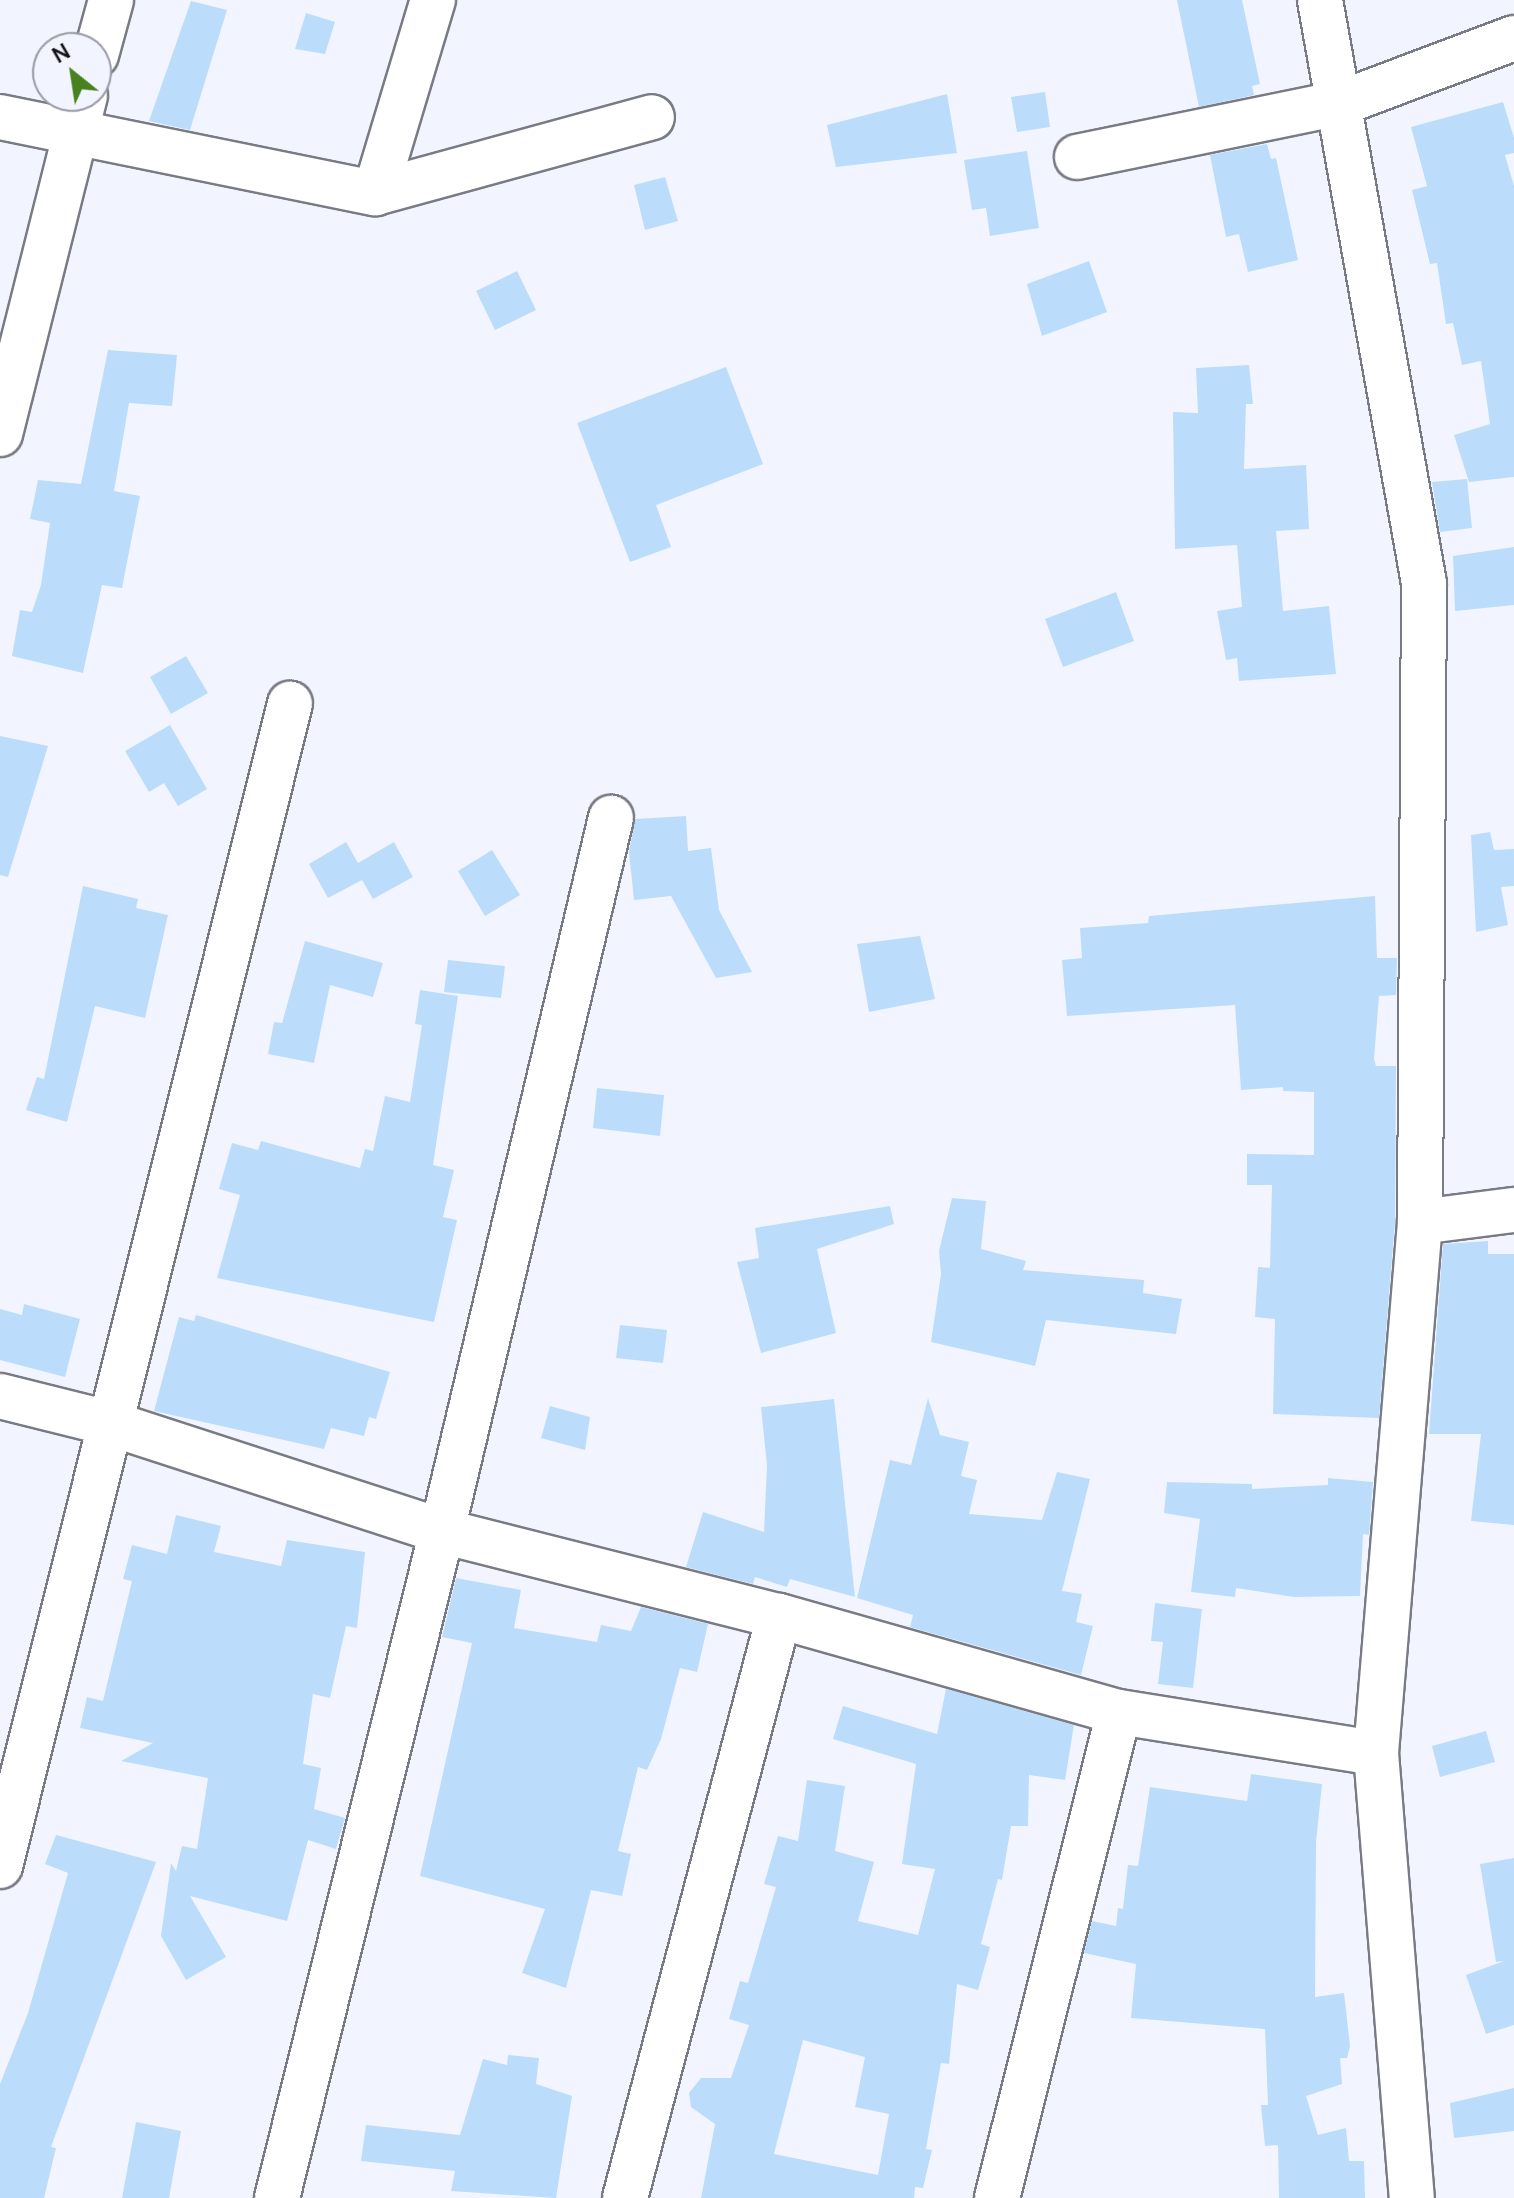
<!DOCTYPE html>
<html>
<head>
<meta charset="utf-8">
<style>
  body { margin:0 }
  #map { position:relative; width:1514px; height:2198px; overflow:hidden; background:#f2f5ff; font-family:Manrope,sans-serif }
  div>[style] { position:absolute }
  [style*='--x'] { left:calc(var(--x)*1px); top:calc(var(--y)*1px); width:calc(var(--w)*1px); rotate:calc(var(--a)*1deg) }
  .building>* { inset:0; background:#bbddfb }
  .roads { filter:drop-shadow(2px 0 #797b84) drop-shadow(-2px 0 #797b84) drop-shadow(0 2px #797b84) drop-shadow(0 -2px #797b84) }
  .street>* { height:44px; margin:-22px; padding:0 22px; transform-origin:22px; border-radius:22px; background:#fff }
  span { translate:-50% -50%; white-space:nowrap; text-align:center; line-height:1.15; -webkit-text-stroke:6px #f2f5ff; paint-order:stroke }
  .north { position:absolute; left:32px; top:32px; width:80px; height:80px; box-sizing:border-box; background:#f2f5ff; border:2px solid #999ba3; border-radius:50%; rotate:330deg; font-size:22px; font-weight:700; line-height:32px; text-align:center; color:#141519 }
  .north::after { content:''; display:block; margin:auto; width:28px; height:36px; background:#47821f; clip-path:polygon(50% 0,100% 100%,50% 72%,0 100%) }
</style>
</head>
<body>
<div id="map">
  <div class="building">
    <i style="clip-path:polygon(1177px 0,1242px 0,1260px 84px,1252px 86px,1254px 95px,1199px 107px)"></i>
    <i style="clip-path:polygon(191px 1px,227px 10px,190px 130px,149px 121px)"></i>
    <i style="clip-path:polygon(306px 13px,335px 22px,325px 54px,295px 49px)"></i>
    <i style="clip-path:polygon(1045px 92px,1050px 127px,1017px 132px,1011px 97px)"></i>
    <i style="clip-path:polygon(947px 94px,957px 153px,836px 167px,827px 125px)"></i>
    <i style="clip-path:polygon(1503px 102px,1514px 138px,1514px 153px,1505px 155px,1514px 186px,1514px 477px,1469px 482px,1454px 435px,1490px 424px,1481px 361px,1462px 365px,1453px 323px,1446px 324px,1437px 263px,1430px 264px,1412px 190px,1427px 186px,1411px 127px)"></i>
    <i style="clip-path:polygon(1267px 144px,1271px 159px,1276px 158px,1298px 260px,1248px 272px,1239px 234px,1226px 237px,1210px 155px)"></i>
    <i style="clip-path:polygon(1027px 151px,1039px 228px,990px 236px,986px 208px,972px 210px,964px 160px)"></i>
    <i style="clip-path:polygon(665px 177px,678px 221px,645px 230px,634px 185px)"></i>
    <i style="clip-path:polygon(1089px 261px,1107px 312px,1042px 336px,1027px 284px)"></i>
    <i style="clip-path:polygon(517px 271px,536px 310px,495px 330px,476px 291px)"></i>
    <i style="clip-path:polygon(108px 350px,177px 355px,172px 406px,129px 403px,114px 491px,140px 496px,122px 588px,102px 585px,83px 673px,12px 656px,20px 610px,32px 612px,41px 585px,50px 523px,30px 519px,38px 480px,81px 484px)"></i>
    <i style="clip-path:polygon(1249px 365px,1253px 404px,1246px 404px,1244px 469px,1306px 465px,1309px 529px,1276px 531px,1283px 611px,1329px 606px,1336px 674px,1239px 681px,1237px 658px,1226px 660px,1217px 611px,1242px 607px,1237px 545px,1175px 549px,1173px 412px,1198px 413px,1196px 368px)"></i>
    <i style="clip-path:polygon(726px 367px,763px 464px,656px 505px,671px 547px,630px 562px,577px 423px)"></i>
    <i style="clip-path:polygon(1467px 479px,1472px 528px,1440px 532px,1432px 482px)"></i>
    <i style="clip-path:polygon(1514px 547px,1514px 605px,1455px 611px,1453px 556px)"></i>
    <i style="clip-path:polygon(1116px 592px,1134px 641px,1063px 667px,1045px 619px)"></i>
    <i style="clip-path:polygon(186px 656px,208px 693px,171px 714px,150px 677px)"></i>
    <i style="clip-path:polygon(170px 725px,207px 789px,178px 806px,164px 783px,149px 792px,125px 751px)"></i>
    <i style="clip-path:polygon(0 736px,48px 746px,8px 877px,0 875px)"></i>
    <i style="clip-path:polygon(686px 816px,688px 851px,711px 848px,719px 910px,752px 972px,716px 978px,671px 896px,634px 900px,629px 852px,635px 819px)"></i>
    <i style="clip-path:polygon(1490px 832px,1494px 850px,1514px 849px,1514px 886px,1501px 887px,1508px 925px,1476px 932px,1471px 835px)"></i>
    <i style="clip-path:polygon(346px 842px,358px 863px,394px 842px,413px 877px,373px 899px,362px 880px,328px 898px,309px 864px)"></i>
    <i style="clip-path:polygon(492px 850px,520px 895px,485px 916px,458px 871px)"></i>
    <i style="clip-path:polygon(83px 886px,138px 899px,136px 908px,168px 915px,145px 1018px,95px 1006px,67px 1122px,26px 1110px,37px 1077px,44px 1079px)"></i>
    <i style="clip-path:polygon(1375px 896px,1377px 958px,1397px 958px,1396px 995px,1379px 996px,1374px 1059px,1376px 1066px,1396px 1066px,1395px 1221px,1379px 1418px,1273px 1414px,1275px 1319px,1255px 1317px,1258px 1267px,1270px 1268px,1272px 1185px,1247px 1185px,1247px 1154px,1314px 1155px,1314px 1092px,1283px 1091px,1283px 1087px,1241px 1090px,1235px 1005px,1067px 1016px,1062px 960px,1082px 958px,1080px 928px,1148px 923px,1149px 916px)"></i>
    <i style="clip-path:polygon(920px 936px,935px 999px,869px 1012px,857px 944px)"></i>
    <i style="clip-path:polygon(305px 941px,383px 963px,373px 997px,330px 985px,314px 1063px,268px 1054px,274px 1022px,282px 1023px)"></i>
    <i style="clip-path:polygon(448px 960px,505px 966px,501px 998px,444px 992px)"></i>
    <i style="clip-path:polygon(420px 990px,458px 996px,433px 1165px,454px 1170px,443px 1217px,457px 1220px,434px 1322px,217px 1278px,240px 1195px,219px 1189px,232px 1143px,258px 1150px,261px 1141px,360px 1168px,365px 1149px,373px 1151px,385px 1096px,410px 1102px,422px 1025px,415px 1024px)"></i>
    <i style="clip-path:polygon(597px 1088px,664px 1095px,660px 1136px,593px 1128px)"></i>
    <i style="clip-path:polygon(952px 1198px,986px 1201px,981px 1249px,1026px 1261px,1023px 1270px,1144px 1280px,1143px 1293px,1182px 1299px,1176px 1334px,1046px 1320px,1035px 1366px,931px 1342px,941px 1274px,939px 1251px)"></i>
    <i style="clip-path:polygon(890px 1206px,894px 1224px,817px 1249px,836px 1333px,761px 1353px,737px 1262px,759px 1258px,755px 1228px)"></i>
    <i style="clip-path:polygon(1488px 1241px,1488px 1254px,1514px 1254px,1514px 1525px,1471px 1521px,1481px 1434px,1429px 1434px,1443px 1244px)"></i>
    <i style="clip-path:polygon(24px 1304px,80px 1319px,65px 1377px,0 1360px,0 1309px,22px 1315px)"></i>
    <i style="clip-path:polygon(196px 1315px,390px 1372px,376px 1419px,369px 1417px,364px 1436px,331px 1428px,324px 1449px,154px 1411px,179px 1317px,194px 1321px)"></i>
    <i style="clip-path:polygon(620px 1325px,667px 1330px,663px 1363px,616px 1358px)"></i>
    <i style="clip-path:polygon(928px 1398px,940px 1435px,969px 1442px,961px 1476px,977px 1480px,969px 1514px,1042px 1520px,1057px 1472px,1090px 1479px,1062px 1591px,1082px 1594px,1076px 1622px,1093px 1626px,1081px 1675px,910px 1627px,913px 1615px,857px 1598px,890px 1460px,911px 1465px)"></i>
    <i style="clip-path:polygon(834px 1399px,855px 1597px,790px 1579px,787px 1587px,755px 1577px,753px 1584px,686px 1567px,703px 1512px,764px 1532px,767px 1466px,761px 1407px)"></i>
    <i style="clip-path:polygon(550px 1406px,590px 1417px,585px 1450px,541px 1438px)"></i>
    <i style="clip-path:polygon(1328px 1478px,1373px 1482px,1369px 1535px,1363px 1534px,1360px 1596px,1294px 1597px,1236px 1588px,1235px 1597px,1191px 1592px,1200px 1519px,1164px 1513px,1167px 1482px,1252px 1484px,1252px 1489px,1328px 1485px)"></i>
    <i style="clip-path:polygon(176px 1515px,221px 1526px,214px 1552px,281px 1566px,287px 1540px,365px 1552px,357px 1628px,346px 1626px,330px 1698px,313px 1694px,303px 1764px,321px 1768px,314px 1809px,345px 1818px,336px 1849px,308px 1840px,287px 1921px,190px 1896px,226px 1957px,186px 1980px,161px 1936px,171px 1863px,176px 1871px,182px 1846px,197px 1849px,208px 1778px,121px 1761px,153px 1743px,80px 1728px,87px 1697px,103px 1701px,132px 1581px,123px 1579px,132px 1545px,167px 1554px)"></i>
    <i style="clip-path:polygon(456px 1578px,521px 1590px,514px 1628px,597px 1642px,601px 1625px,631px 1631px,641px 1607px,708px 1624px,697px 1672px,680px 1668px,661px 1739px,647px 1770px,638px 1767px,618px 1851px,631px 1854px,622px 1896px,591px 1890px,566px 1988px,522px 1973px,545px 1909px,420px 1876px,472px 1643px,442px 1637px)"></i>
    <i style="clip-path:polygon(1155px 1603px,1202px 1609px,1193px 1688px,1158px 1684px,1163px 1642px,1151px 1641px)"></i>
    <i style="clip-path:polygon(evenodd,946px 1689px,1074px 1725px,1065px 1780px,1029px 1775px,1028px 1826px,1011px 1826px,1002px 1880px,998px 1879px,981px 1944px,990px 1947px,978px 1990px,957px 1984px,949px 2064px,941px 2063px,926px 2149px,932px 2150px,923px 2188px,915px 2187px,914px 2198px,701px 2198px,715px 2124px,691px 2107px,689px 2093px,701px 2078px,731px 2078px,749px 2025px,729px 2019px,740px 1981px,748px 1983px,776px 1887px,764px 1884px,778px 1836px,798px 1841px,807px 1780px,845px 1786px,835px 1851px,874px 1862px,858px 1921px,918px 1935px,935px 1869px,902px 1864px,916px 1764px,833px 1739px,843px 1706px,937px 1734px,946px 1689px,803px 2040px,865px 2057px,855px 2107px,889px 2114px,878px 2175px,774px 2154px,803px 2040px)"></i>
    <i style="clip-path:polygon(1486px 1731px,1495px 1762px,1440px 1777px,1432px 1746px)"></i>
    <i style="clip-path:polygon(1251px 1774px,1322px 1784px,1316px 1842px,1315px 1997px,1344px 1993px,1350px 2046px,1347px 2058px,1340px 2058px,1342px 2084px,1306px 2096px,1318px 2135px,1346px 2128px,1349px 2161px,1364px 2161px,1365px 2198px,1279px 2198px,1278px 2145px,1265px 2146px,1261px 2105px,1268px 2105px,1265px 2029px,1131px 2018px,1136px 1964px,1084px 1953px,1092px 1921px,1116px 1926px,1118px 1908px,1123px 1909px,1128px 1865px,1138px 1866px,1150px 1787px,1247px 1801px)"></i>
    <i style="clip-path:polygon(56px 1835px,156px 1862px,51px 2147px,56px 2148px,44px 2198px,0 2198px,0 2084px,28px 2013px,68px 1873px,45px 1864px)"></i>
    <i style="clip-path:polygon(1514px 1858px,1514px 2025px,1486px 2034px,1466px 1975px,1504px 1961px,1496px 1962px,1480px 1864px)"></i>
    <i style="clip-path:polygon(508px 2055px,539px 2058px,536px 2084px,572px 2096px,556px 2198px,451px 2191px,455px 2171px,361px 2161px,366px 2125px,460px 2135px,483px 2059px,507px 2065px)"></i>
    <i style="clip-path:polygon(1514px 2088px,1514px 2131px,1454px 2138px,1450px 2103px)"></i>
    <i style="clip-path:polygon(136px 2122px,181px 2131px,169px 2198px,122px 2198px)"></i>
  </div>
  <div class="roads">
    <div class="street">
      <i style="--x:1320;--y:0;--w:592;--a:79.89"></i>
      <i style="--x:1424;--y:583;--w:639;--a:90.36"></i>
      <i style="--x:1420;--y:1222;--w:533;--a:94.74"></i>
      <i style="--x:1376;--y:1753;--w:446;--a:85.4"></i>
      <i style="--x:96;--y:55;--w:57;--a:-74.7"></i>
      <i style="--x:0;--y:117;--w:383;--a:11.5"></i>
      <i style="--x:375;--y:193;--w:287;--a:-15.3"></i>
      <i style="--x:1077;--y:157;--w:269;--a:-11.6"></i>
      <i style="--x:1341;--y:103;--w:185;--a:-20.6"></i>
      <i style="--x:375;--y:193;--w:202;--a:-73.3"></i>
      <i style="--x:0;--y:434;--w:349;--a:-75.9"></i>
      <i style="--x:1420;--y:1222;--w:95;--a:-7.3"></i>
      <i style="--x:0;--y:1396;--w:115;--a:14"></i>
      <i style="--x:112;--y:1424;--w:347;--a:18"></i>
      <i style="--x:442;--y:1531;--w:348;--a:14.2"></i>
      <i style="--x:779;--y:1616;--w:353;--a:15.8"></i>
      <i style="--x:1119;--y:1712;--w:260;--a:9.1"></i>
      <i style="--x:0;--y:1866;--w:1198;--a:-75.99"></i>
      <i style="--x:277;--y:2198;--w:687;--a:-76.11"></i>
      <i style="--x:442;--y:1531;--w:733;--a:-76.67"></i>
      <i style="--x:625;--y:2198;--w:602;--a:-75.18"></i>
      <i style="--x:997;--y:2198;--w:501;--a:-75.91"></i>
    </div>
  </div>
  <div class="north">N</div>
</div>
</body>
</html>
